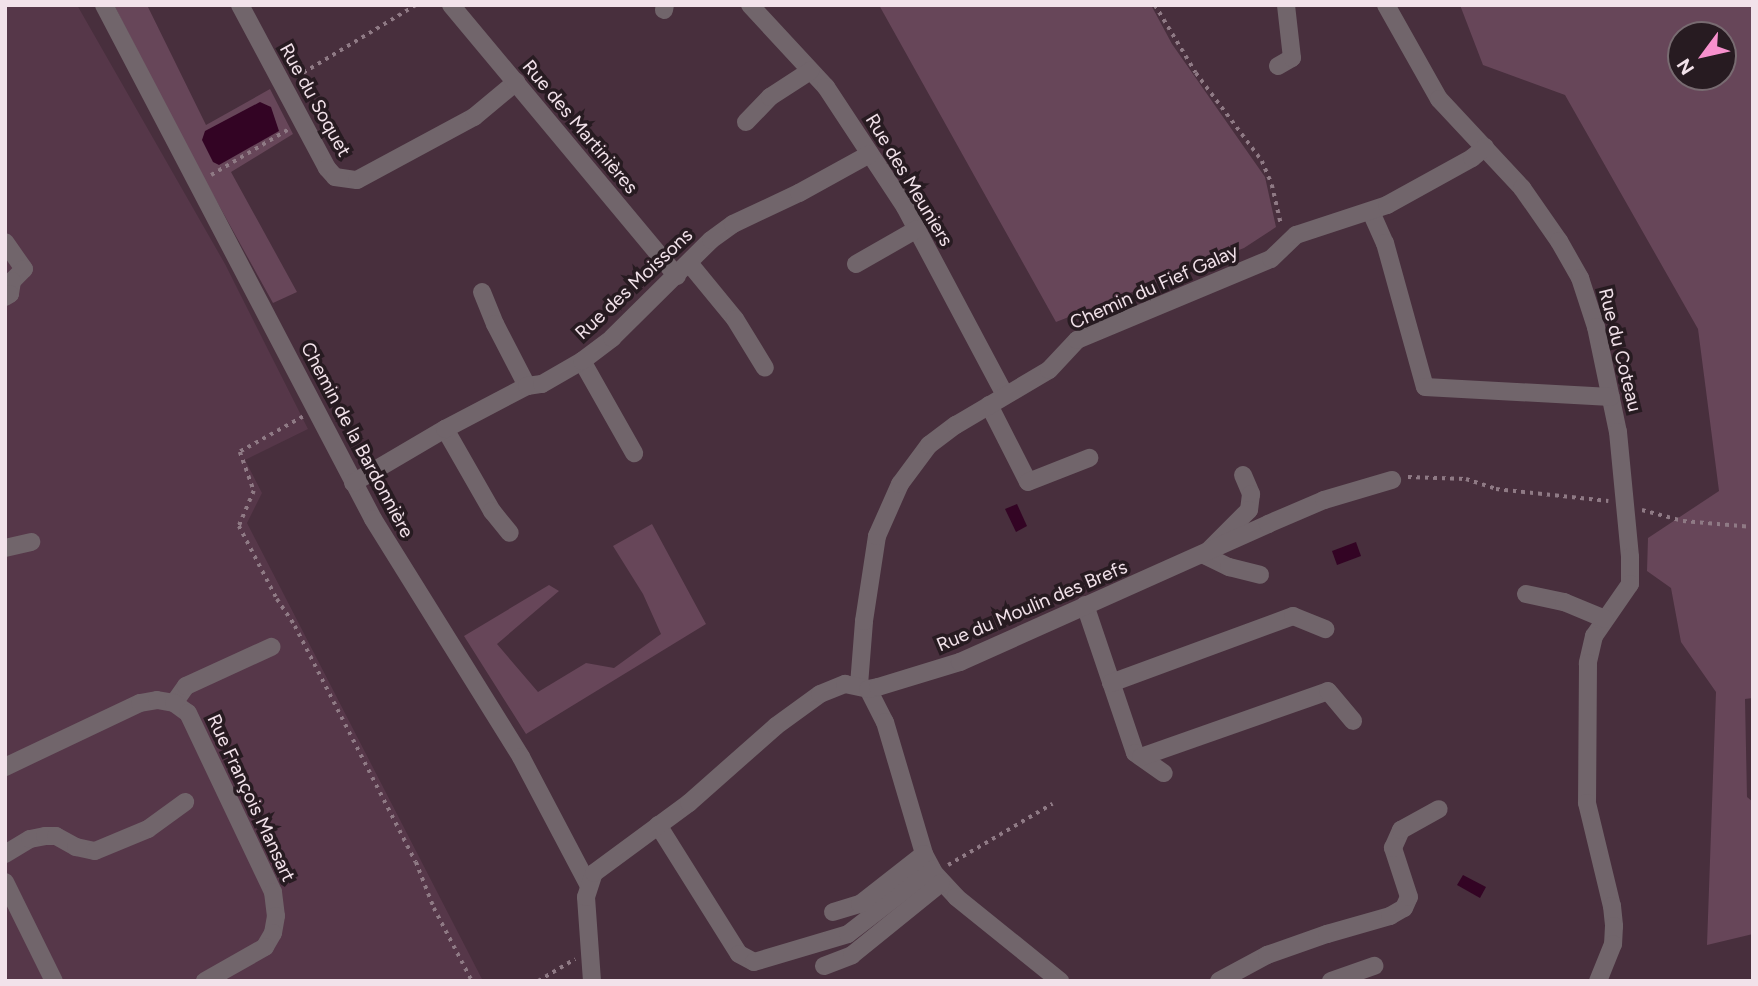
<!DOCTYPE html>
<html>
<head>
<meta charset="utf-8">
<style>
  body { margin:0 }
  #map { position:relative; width:1758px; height:986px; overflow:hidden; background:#482f3d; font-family:Figtree,sans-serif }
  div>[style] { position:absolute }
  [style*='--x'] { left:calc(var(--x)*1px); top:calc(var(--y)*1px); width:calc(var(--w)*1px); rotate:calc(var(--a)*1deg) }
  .built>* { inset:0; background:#563749 }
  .green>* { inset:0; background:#674659 }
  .water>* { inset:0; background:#330424 }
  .path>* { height:3.5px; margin-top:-1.75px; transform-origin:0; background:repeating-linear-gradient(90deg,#8f7a85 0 3.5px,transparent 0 8.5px) }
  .minor>* { height:18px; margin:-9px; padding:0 9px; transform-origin:9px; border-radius:9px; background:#71656b }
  span { translate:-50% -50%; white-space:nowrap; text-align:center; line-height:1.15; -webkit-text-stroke:7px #271b21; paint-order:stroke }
  .street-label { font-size:19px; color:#f2e2ea }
  .frame { position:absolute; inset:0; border:7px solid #f2e2ea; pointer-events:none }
  .north { position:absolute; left:1667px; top:21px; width:70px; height:70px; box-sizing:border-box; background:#271b21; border:2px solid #786b71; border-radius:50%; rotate:237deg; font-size:19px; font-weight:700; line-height:28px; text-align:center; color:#f2e2ea }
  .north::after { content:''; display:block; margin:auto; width:24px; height:32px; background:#f790cd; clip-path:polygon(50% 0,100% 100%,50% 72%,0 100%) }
</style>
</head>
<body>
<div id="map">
  <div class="built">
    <i style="clip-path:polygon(5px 5px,77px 5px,225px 264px,308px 429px,245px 460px,262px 493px,247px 523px,483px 981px,5px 981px)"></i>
  </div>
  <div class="green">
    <i style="clip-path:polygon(114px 5px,147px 5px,206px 125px,270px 89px,293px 134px,231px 172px,297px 292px,273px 303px,191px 155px)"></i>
    <i style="clip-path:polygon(879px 5px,1151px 5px,1172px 44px,1265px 177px,1276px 227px,1244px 248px,1056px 322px)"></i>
    <i style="clip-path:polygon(evenodd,1460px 5px,1753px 5px,1753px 698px,1745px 699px,1747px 797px,1753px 802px,1753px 934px,1707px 945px,1716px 692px,1681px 642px,1671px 588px,1647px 571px,1648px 538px,1719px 491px,1698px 329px,1565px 95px,1483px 65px,1460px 5px,1681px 35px,1723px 35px,1723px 77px,1681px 77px,1681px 35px)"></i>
    <i style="clip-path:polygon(652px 524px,706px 624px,526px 734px,464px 636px,549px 585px,559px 591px,497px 644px,538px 692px,586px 663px,614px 668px,661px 634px,643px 594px,613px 546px)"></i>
  </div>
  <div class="water">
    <i style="clip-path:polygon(260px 102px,271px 107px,279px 131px,219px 165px,213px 162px,202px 140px,205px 131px)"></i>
    <i style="clip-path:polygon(1017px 504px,1027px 526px,1016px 532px,1005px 509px)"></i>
    <i style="clip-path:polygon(1356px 542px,1361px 556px,1337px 565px,1332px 551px)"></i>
    <i style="clip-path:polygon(1463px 875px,1486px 887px,1480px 898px,1457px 885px)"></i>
  </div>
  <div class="path">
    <i style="--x:1155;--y:5;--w:79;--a:58.9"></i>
    <i style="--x:1196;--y:73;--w:110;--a:53.1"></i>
    <i style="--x:1262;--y:161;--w:26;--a:67"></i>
    <i style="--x:1272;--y:185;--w:40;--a:77"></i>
    <i style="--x:296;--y:77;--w:140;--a:-31"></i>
    <i style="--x:211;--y:175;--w:91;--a:-30.5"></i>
    <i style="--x:303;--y:417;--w:72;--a:150.9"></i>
    <i style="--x:240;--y:452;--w:41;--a:70.3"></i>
    <i style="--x:254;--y:491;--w:38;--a:113"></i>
    <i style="--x:239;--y:526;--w:82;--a:62.5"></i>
    <i style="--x:277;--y:599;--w:32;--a:56"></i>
    <i style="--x:295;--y:626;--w:265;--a:62.9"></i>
    <i style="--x:416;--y:862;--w:49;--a:68.6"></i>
    <i style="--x:434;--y:908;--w:82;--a:62.5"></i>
    <i style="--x:1408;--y:477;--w:58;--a:2"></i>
    <i style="--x:1466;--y:479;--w:32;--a:18"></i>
    <i style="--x:1496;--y:489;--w:113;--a:6.1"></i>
    <i style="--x:1642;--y:510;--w:42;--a:15"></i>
    <i style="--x:1683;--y:521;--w:70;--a:4.9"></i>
    <i style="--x:948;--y:865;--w:121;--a:-30.4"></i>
    <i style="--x:538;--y:981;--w:43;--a:-30.7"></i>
  </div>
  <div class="minor">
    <i style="--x:104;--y:5;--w:580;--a:62.37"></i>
    <i style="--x:373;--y:519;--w:280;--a:58.1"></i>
    <i style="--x:521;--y:757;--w:144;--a:62.2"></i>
    <i style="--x:240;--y:5;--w:185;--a:61.9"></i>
    <i style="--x:327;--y:168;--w:12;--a:48"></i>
    <i style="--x:335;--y:177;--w:22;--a:8"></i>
    <i style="--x:357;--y:180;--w:133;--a:-28.3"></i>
    <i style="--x:474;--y:117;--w:55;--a:-39.8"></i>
    <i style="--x:451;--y:5;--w:353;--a:50.2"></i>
    <i style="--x:750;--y:5;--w:112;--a:47.2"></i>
    <i style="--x:826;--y:87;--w:144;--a:56.6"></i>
    <i style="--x:905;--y:207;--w:213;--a:62"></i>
    <i style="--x:1386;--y:5;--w:108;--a:60.6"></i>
    <i style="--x:1439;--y:99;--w:122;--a:47"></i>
    <i style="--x:1522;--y:188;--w:65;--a:55.1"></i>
    <i style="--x:1559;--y:241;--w:43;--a:60.4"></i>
    <i style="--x:1580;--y:278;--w:52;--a:71.9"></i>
    <i style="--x:1596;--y:327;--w:107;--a:78.2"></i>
    <i style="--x:1618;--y:432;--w:126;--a:84.5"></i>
    <i style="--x:1630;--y:557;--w:27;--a:90"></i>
    <i style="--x:1630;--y:584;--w:63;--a:124.7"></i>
    <i style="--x:1594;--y:636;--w:28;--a:103"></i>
    <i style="--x:1588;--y:663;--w:140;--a:90.4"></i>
    <i style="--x:1587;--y:803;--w:106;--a:76.4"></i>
    <i style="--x:1612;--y:906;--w:20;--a:84"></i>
    <i style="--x:1614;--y:926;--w:18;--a:93"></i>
    <i style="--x:1613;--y:944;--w:40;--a:112"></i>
    <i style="--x:664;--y:10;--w:5;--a:-79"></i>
    <i style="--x:1278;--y:66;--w:16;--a:-30"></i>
    <i style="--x:1292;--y:58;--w:53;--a:-96.5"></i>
    <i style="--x:746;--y:122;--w:35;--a:-46"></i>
    <i style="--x:770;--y:97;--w:48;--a:-33"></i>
    <i style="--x:1371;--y:212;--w:34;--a:66"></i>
    <i style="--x:1385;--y:243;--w:149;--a:74.5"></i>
    <i style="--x:1425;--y:387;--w:186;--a:3.1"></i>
    <i style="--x:5;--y:242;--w:33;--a:55"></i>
    <i style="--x:24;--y:269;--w:17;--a:135"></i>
    <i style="--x:12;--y:281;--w:13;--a:99"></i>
    <i style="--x:10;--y:294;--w:6;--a:149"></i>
    <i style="--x:689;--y:263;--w:72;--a:50.6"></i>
    <i style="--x:735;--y:319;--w:57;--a:58.5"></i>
    <i style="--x:856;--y:264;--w:70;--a:-29.8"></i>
    <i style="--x:482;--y:292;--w:35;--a:68"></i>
    <i style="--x:495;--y:324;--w:70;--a:62.7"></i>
    <i style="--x:582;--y:361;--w:106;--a:60.5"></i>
    <i style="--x:989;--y:405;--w:86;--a:63.1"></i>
    <i style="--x:1028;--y:482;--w:66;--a:-21.5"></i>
    <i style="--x:445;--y:429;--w:95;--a:60.2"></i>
    <i style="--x:492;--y:511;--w:28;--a:51"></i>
    <i style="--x:1243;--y:475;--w:21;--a:67"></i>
    <i style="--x:1251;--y:494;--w:16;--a:97"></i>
    <i style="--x:1249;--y:510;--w:64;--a:135"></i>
    <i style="--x:1204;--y:555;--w:28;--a:26"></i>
    <i style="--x:1229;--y:567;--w:32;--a:14"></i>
    <i style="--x:353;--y:483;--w:107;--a:-30.4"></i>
    <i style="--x:445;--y:429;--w:93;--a:-27.7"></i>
    <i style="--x:527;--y:386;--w:15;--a:-8"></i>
    <i style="--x:542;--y:384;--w:46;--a:-29.9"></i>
    <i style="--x:582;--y:361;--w:38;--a:-37"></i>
    <i style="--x:612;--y:338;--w:139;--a:-44.7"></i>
    <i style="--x:711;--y:240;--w:27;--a:-36"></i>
    <i style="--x:733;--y:224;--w:73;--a:-25.2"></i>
    <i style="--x:799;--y:193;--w:81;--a:-28.8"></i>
    <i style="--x:5;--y:548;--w:27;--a:-13"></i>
    <i style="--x:1526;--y:594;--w:39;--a:12"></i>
    <i style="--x:1564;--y:602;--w:44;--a:22.5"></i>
    <i style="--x:1085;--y:605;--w:156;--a:71.3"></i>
    <i style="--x:1135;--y:753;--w:35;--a:35"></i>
    <i style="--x:1111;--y:683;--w:194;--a:-20.2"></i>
    <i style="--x:1293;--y:616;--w:35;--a:22"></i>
    <i style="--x:859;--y:685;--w:64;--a:-85.5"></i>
    <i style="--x:864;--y:621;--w:86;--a:-81.3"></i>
    <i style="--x:877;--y:536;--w:57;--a:-66.1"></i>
    <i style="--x:900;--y:484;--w:49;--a:-53.4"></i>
    <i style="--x:929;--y:445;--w:34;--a:-37"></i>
    <i style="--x:956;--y:425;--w:108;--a:-30.6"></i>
    <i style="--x:1049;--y:370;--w:41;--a:-47"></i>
    <i style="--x:1077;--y:340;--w:210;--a:-22.7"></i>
    <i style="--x:1271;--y:259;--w:35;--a:-44"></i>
    <i style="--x:1296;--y:235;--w:96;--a:-18.2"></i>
    <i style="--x:1387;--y:205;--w:97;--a:-28.9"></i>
    <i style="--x:1472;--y:158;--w:17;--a:-40"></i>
    <i style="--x:868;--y:689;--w:37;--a:63"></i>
    <i style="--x:885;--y:722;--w:138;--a:73.5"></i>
    <i style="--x:924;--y:854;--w:21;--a:62"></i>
    <i style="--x:934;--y:873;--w:33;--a:47"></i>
    <i style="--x:956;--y:897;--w:134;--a:38.9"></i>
    <i style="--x:174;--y:703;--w:21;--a:-55"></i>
    <i style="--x:186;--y:686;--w:94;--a:-24.6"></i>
    <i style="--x:1141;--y:757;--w:198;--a:-19.4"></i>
    <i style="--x:1328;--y:691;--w:39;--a:50"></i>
    <i style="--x:5;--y:767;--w:149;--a:-25.4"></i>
    <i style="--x:140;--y:703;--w:17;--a:-10"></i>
    <i style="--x:157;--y:700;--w:17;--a:10"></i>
    <i style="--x:174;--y:703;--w:17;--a:36"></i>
    <i style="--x:188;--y:713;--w:198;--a:64.6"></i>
    <i style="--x:273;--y:892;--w:24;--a:83"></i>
    <i style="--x:276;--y:916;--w:17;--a:100"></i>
    <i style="--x:273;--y:933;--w:16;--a:120"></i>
    <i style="--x:265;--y:947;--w:69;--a:150.5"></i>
    <i style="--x:658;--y:825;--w:152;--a:57.9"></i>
    <i style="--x:739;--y:954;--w:17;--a:28"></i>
    <i style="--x:754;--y:962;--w:98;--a:-16.6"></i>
    <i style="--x:848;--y:934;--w:106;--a:-37.7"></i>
    <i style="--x:5;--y:854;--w:29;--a:-31"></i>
    <i style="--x:30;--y:839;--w:15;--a:-11"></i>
    <i style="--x:45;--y:836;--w:11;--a:0"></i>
    <i style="--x:56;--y:836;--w:23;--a:29"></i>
    <i style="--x:76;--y:847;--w:19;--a:12"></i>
    <i style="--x:95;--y:851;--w:57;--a:-22.5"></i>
    <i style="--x:148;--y:829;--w:46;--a:-36.1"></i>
    <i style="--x:5;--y:882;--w:110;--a:63.7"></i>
    <i style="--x:833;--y:912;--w:28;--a:-17"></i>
    <i style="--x:860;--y:904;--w:81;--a:-38"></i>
    <i style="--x:824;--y:966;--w:30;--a:-21"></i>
    <i style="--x:852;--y:955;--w:114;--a:-39"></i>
    <i style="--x:592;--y:981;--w:84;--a:-94.1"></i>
    <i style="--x:586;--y:897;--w:25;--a:-72"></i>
    <i style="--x:594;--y:873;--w:118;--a:-36.4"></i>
    <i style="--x:689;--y:803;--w:116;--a:-41.5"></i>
    <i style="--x:776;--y:726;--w:54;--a:-36"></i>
    <i style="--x:820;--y:694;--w:27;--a:-22"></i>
    <i style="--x:845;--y:684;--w:24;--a:12"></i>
    <i style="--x:868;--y:689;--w:10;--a:-11"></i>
    <i style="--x:878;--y:687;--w:86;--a:-17"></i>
    <i style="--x:960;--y:662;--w:338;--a:-24.1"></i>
    <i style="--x:1268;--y:524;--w:61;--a:-23.2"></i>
    <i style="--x:1324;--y:500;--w:71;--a:-16.4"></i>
    <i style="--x:1219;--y:981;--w:55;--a:-28.4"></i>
    <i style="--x:1267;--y:955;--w:64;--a:-19.3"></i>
    <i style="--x:1327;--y:934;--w:66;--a:-15.9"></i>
    <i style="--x:1390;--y:916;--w:16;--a:-30"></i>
    <i style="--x:1404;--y:908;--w:12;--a:-66"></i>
    <i style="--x:1409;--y:897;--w:52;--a:-108.1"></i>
    <i style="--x:1393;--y:848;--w:20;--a:-66"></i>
    <i style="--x:1401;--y:830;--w:43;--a:-28.9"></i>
    <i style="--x:1331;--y:981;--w:46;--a:-19.2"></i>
  </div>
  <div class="street-label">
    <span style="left:315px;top:100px;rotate:61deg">Rue du Soquet</span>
    <span style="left:580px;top:127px;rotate:50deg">Rue des Martinières</span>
    <span style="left:909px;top:180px;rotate:59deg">Rue des Meuniers</span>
    <span style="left:634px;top:284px;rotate:-43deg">Rue des Moissons</span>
    <span style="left:1154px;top:287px;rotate:-24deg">Chemin du Fief Galay</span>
    <span style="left:1620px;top:350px;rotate:76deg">Rue du Coteau</span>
    <span style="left:357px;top:440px;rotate:62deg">Chemin de la Bardonnière</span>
    <span style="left:1032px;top:606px;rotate:-23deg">Rue du Moulin des Brefs</span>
    <span style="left:251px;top:798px;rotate:65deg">Rue François Mansart</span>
  </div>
  <div class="frame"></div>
  <div class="north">N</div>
</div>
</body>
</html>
